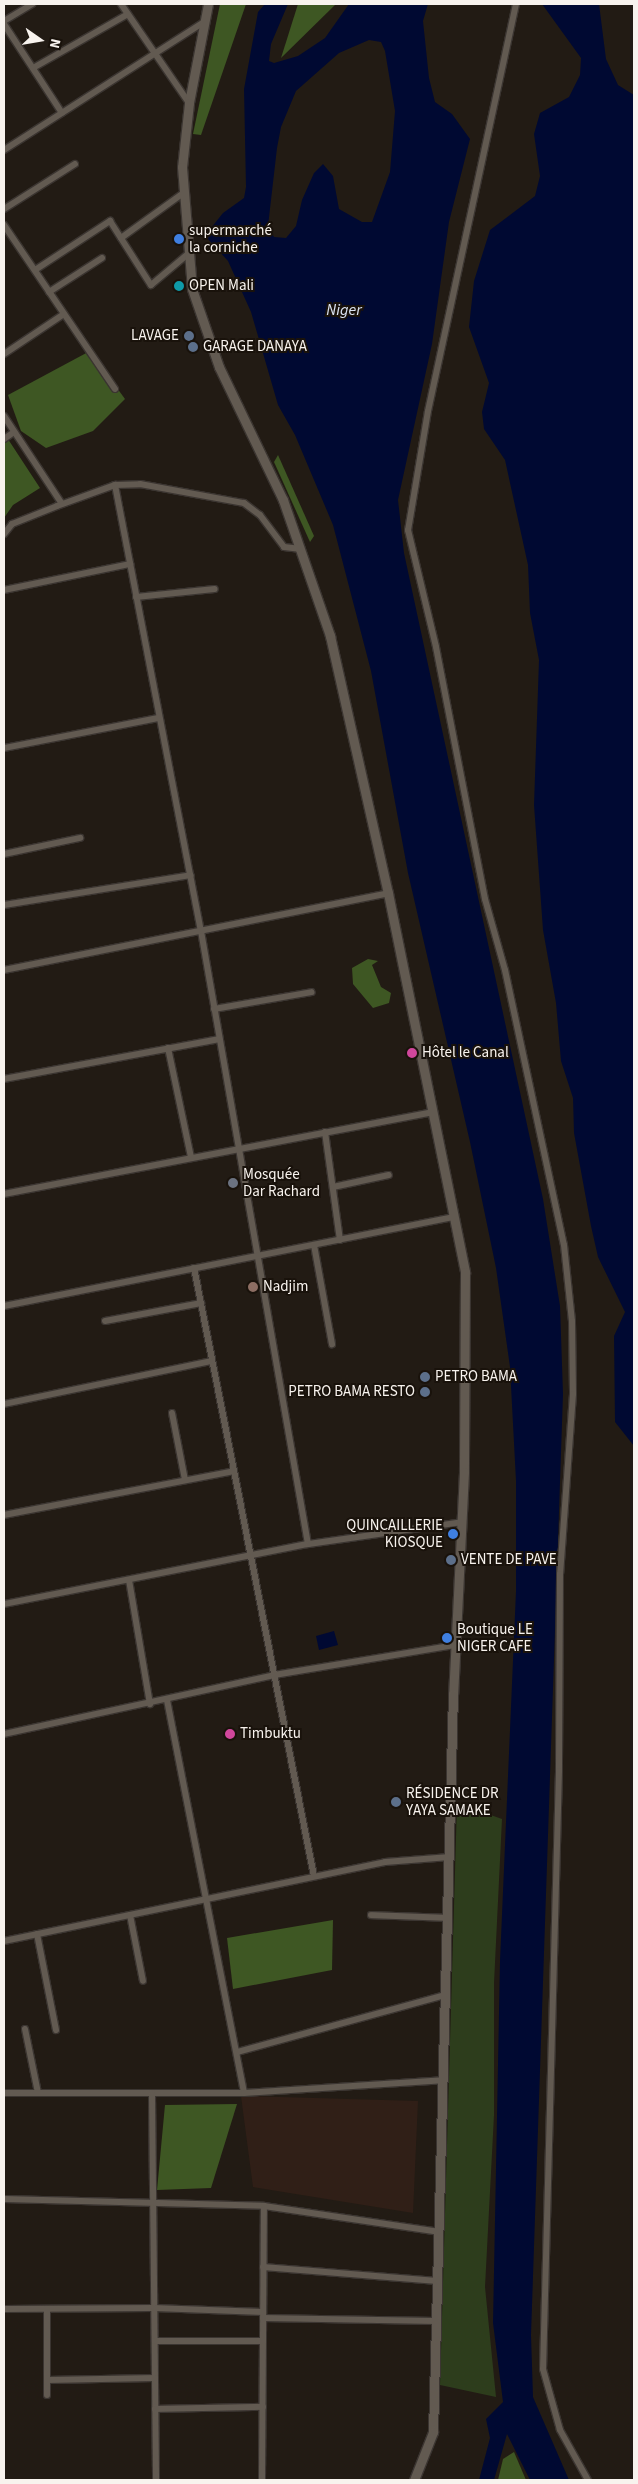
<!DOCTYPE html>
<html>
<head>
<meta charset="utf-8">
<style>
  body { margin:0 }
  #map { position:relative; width:638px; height:2484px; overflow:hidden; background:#221b14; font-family:"Source Sans 3",sans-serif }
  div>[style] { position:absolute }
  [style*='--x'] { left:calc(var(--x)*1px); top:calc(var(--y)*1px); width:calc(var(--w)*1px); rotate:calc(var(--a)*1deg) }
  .education>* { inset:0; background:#301f17 }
  .green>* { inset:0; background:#2d3d1c }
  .forest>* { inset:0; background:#3e5723 }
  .water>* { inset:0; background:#000932 }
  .roads { filter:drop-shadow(1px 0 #3b3531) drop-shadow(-1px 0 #3b3531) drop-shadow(0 1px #3b3531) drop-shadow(0 -1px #3b3531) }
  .street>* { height:6px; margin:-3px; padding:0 3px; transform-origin:3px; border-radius:3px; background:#625a51 }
  .secondary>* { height:9px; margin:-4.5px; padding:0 4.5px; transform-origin:4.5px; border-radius:4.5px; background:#625a51 }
  .dots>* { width:14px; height:14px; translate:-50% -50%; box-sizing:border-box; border:2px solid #19120b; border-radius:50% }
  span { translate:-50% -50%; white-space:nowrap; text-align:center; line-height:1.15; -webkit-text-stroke:4px #19120b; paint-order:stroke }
  .poi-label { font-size:15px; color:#f8f3ee }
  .left { translate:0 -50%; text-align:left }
  .right { translate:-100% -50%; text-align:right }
  .water-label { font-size:16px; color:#dbe3f2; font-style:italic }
  .frame { position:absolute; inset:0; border:5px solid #f8f3ee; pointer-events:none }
  .north { position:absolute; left:15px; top:15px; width:50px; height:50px; -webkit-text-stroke:4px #19120b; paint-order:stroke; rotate:103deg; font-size:14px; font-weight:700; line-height:20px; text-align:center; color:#f8f3ee }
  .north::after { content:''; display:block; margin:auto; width:18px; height:22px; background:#f8f3ee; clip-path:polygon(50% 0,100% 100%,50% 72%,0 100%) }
</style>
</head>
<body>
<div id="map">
  <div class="education">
    <i style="clip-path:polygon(241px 2096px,418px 2101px,413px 2213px,253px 2187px)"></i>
  </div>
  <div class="green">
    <i style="clip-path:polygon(457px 1803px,502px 1819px,494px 1983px,494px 2115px,485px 2287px,496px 2397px,440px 2385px)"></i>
  </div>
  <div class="forest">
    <i style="clip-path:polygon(220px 4px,246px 4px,201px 135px,193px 134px)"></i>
    <i style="clip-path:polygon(298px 4px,336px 4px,281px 58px)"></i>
    <i style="clip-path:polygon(90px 351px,125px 399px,93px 431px,46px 448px,21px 431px,8px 395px)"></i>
    <i style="clip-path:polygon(4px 433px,40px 488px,13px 505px,4px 518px)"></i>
    <i style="clip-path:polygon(278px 455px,314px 536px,310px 542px,274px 462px)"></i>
    <i style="clip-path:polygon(368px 959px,378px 961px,372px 965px,381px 987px,391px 993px,389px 1003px,373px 1008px,353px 984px,352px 968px)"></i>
    <i style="clip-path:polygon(333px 1920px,332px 1970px,233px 1989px,227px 1938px)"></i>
    <i style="clip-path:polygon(237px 2104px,211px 2188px,157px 2190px,165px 2105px)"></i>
    <i style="clip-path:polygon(514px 2452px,526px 2480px,498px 2480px,503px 2459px)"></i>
  </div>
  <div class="water">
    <i style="clip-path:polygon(evenodd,265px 4px,288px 4px,271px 44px,269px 61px,274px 63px,298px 56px,325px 38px,349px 4px,428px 4px,423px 21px,429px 78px,435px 102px,452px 114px,470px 139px,449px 222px,432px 344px,398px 500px,404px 553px,543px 1199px,560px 1306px,563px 1394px,531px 2335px,533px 2397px,569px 2480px,530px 2480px,507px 2434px,494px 2480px,479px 2480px,490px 2438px,486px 2419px,503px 2402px,493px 2323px,500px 1961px,516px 1591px,516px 1481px,510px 1367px,496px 1268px,470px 1142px,408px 873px,371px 671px,333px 525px,295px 435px,278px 405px,251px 312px,228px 261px,208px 239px,211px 228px,223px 213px,244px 198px,246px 187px,244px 89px,258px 12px,265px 4px,369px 40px,381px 42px,385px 51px,395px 111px,390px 172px,372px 222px,362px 222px,339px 209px,333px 176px,323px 164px,314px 173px,302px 200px,296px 226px,286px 238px,274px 237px,268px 226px,277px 148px,281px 127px,296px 91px,339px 53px,369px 40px)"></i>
    <i style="clip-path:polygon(542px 4px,599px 4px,606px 59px,618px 85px,634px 95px,634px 1446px,615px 1422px,614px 1336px,625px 1312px,598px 1257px,591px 1226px,574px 1133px,573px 1098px,561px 1061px,556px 1003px,543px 930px,534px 805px,539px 660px,530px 613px,528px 565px,505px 460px,484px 429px,482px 412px,489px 383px,469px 327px,474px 281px,490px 230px,535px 196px,540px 176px,534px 134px,540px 113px,569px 97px,580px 75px,581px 58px)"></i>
    <i style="clip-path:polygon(334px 1631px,338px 1645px,319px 1650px,316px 1636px)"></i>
  </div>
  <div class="roads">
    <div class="street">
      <i style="--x:121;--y:4;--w:120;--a:55.5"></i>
      <i style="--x:516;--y:4;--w:416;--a:102.2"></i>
      <i style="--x:428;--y:411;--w:121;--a:99.5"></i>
      <i style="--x:408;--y:530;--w:120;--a:76.5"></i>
      <i style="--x:436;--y:647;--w:257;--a:79"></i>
      <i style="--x:485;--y:899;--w:74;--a:74.3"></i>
      <i style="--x:505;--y:970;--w:281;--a:77.9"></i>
      <i style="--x:564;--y:1245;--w:76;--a:84"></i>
      <i style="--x:572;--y:1321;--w:73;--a:89.2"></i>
      <i style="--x:573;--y:1394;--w:180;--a:94.1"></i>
      <i style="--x:560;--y:1574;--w:197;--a:90.3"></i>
      <i style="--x:559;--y:1771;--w:598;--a:91.53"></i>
      <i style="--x:543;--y:2369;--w:63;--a:74.4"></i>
      <i style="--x:560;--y:2430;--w:57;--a:60.8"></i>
      <i style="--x:4;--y:21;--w:33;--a:-31"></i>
      <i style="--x:4;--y:24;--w:106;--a:56.9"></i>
      <i style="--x:33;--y:68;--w:109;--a:-29.6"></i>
      <i style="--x:4;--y:150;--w:237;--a:-32.6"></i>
      <i style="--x:4;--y:209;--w:84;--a:-32.4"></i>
      <i style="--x:4;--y:225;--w:198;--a:55.9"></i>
      <i style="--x:121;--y:238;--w:75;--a:-35.8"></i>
      <i style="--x:35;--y:270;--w:90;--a:-33.2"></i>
      <i style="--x:110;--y:221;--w:76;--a:57.4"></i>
      <i style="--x:151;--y:285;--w:48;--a:-40"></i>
      <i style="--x:49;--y:292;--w:63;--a:-32.7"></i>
      <i style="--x:4;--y:354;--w:72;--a:-33.7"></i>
      <i style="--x:4;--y:416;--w:105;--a:56.6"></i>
      <i style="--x:4;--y:439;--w:12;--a:-35"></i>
      <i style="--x:115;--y:485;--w:454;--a:79.1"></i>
      <i style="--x:201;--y:931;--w:622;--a:80.1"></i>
      <i style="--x:4;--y:534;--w:13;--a:-51"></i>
      <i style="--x:12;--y:524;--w:48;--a:-21.8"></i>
      <i style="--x:57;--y:506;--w:62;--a:-19.9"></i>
      <i style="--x:115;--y:485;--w:25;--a:-2"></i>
      <i style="--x:140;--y:484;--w:106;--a:10.4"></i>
      <i style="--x:244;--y:503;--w:20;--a:37"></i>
      <i style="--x:260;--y:515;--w:40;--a:53"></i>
      <i style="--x:284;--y:547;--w:17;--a:7"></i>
      <i style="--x:4;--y:590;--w:129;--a:-11.7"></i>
      <i style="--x:136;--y:597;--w:79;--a:-5.8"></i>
      <i style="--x:4;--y:748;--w:158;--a:-11"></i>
      <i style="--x:4;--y:854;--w:78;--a:-11.9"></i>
      <i style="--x:4;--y:905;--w:189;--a:-9.1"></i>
      <i style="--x:4;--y:970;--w:392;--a:-11.3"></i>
      <i style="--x:214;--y:1009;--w:99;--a:-9.8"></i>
      <i style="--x:168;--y:1048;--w:111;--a:78.1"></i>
      <i style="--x:4;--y:1079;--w:219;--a:-10.5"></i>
      <i style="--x:325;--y:1132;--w:109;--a:82.1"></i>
      <i style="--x:333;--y:1187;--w:57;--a:-12.1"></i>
      <i style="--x:4;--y:1194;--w:437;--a:-10.8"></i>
      <i style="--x:314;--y:1245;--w:101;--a:79.7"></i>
      <i style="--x:194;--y:1268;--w:620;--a:78.84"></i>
      <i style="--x:4;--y:1306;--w:459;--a:-11.2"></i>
      <i style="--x:105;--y:1321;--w:98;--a:-10.6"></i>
      <i style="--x:4;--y:1404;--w:212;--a:-11.7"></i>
      <i style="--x:172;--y:1413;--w:68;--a:79"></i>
      <i style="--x:4;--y:1515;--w:234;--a:-10.8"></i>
      <i style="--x:129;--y:1580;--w:126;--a:80.4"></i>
      <i style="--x:4;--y:1604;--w:310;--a:-11.2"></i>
      <i style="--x:308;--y:1544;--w:156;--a:-8.1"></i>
      <i style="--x:167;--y:1700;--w:400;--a:78.9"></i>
      <i style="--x:4;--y:1734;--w:276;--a:-12.3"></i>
      <i style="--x:274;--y:1675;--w:183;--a:-9.4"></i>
      <i style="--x:130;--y:1915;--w:67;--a:78.9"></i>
      <i style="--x:371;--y:1915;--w:77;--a:2.2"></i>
      <i style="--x:37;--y:1934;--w:98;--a:78.8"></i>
      <i style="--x:4;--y:1941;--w:389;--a:-11.7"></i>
      <i style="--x:385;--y:1862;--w:65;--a:-4.4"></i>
      <i style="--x:25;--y:2029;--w:65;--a:78.5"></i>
      <i style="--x:237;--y:2052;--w:217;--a:-15.3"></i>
      <i style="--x:4;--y:2093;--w:240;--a:0"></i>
      <i style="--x:244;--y:2093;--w:199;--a:-3.7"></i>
      <i style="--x:152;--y:2093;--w:387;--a:89.4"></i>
      <i style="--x:4;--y:2199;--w:260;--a:1.5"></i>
      <i style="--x:264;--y:2206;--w:178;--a:8.4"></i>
      <i style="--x:263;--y:2267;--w:175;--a:4.6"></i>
      <i style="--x:4;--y:2309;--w:150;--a:-0.4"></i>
      <i style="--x:154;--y:2308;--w:109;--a:2.1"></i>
      <i style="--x:263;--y:2318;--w:173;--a:1"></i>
      <i style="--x:155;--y:2341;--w:108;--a:0"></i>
      <i style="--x:47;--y:2380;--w:108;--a:-1.1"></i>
      <i style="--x:47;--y:2395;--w:86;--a:-90"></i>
      <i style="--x:155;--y:2409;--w:108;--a:-1.1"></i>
      <i style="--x:262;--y:2480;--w:274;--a:-89.6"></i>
    </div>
    <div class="secondary">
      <i style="--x:208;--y:4;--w:101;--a:100.9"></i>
      <i style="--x:189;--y:103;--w:64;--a:96.2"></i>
      <i style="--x:182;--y:167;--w:122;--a:85.3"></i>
      <i style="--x:192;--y:289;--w:83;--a:70.9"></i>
      <i style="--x:219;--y:367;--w:148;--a:64.3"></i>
      <i style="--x:283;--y:500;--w:144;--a:70.9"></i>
      <i style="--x:330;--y:636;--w:263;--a:77.3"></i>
      <i style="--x:388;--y:893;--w:387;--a:78.5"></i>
      <i style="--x:465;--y:1272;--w:200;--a:90.3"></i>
      <i style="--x:464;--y:1472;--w:222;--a:92.8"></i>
      <i style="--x:453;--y:1694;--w:738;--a:91.55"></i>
      <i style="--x:433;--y:2432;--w:52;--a:111.6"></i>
    </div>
  </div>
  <div class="dots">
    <i style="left:179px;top:239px;background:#3f7fe0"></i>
    <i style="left:179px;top:286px;background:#0f9aa8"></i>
    <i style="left:189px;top:336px;background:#5c6f8a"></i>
    <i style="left:193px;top:347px;background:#5c6f8a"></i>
    <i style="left:412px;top:1053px;background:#d1479c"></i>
    <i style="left:233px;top:1183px;background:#6b7280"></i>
    <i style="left:253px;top:1287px;background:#8d6e63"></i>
    <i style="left:425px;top:1377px;background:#5c6f8a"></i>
    <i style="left:425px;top:1392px;background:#5c6f8a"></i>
    <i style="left:453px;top:1534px;background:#3f7fe0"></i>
    <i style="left:451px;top:1560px;background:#5c6f8a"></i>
    <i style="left:447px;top:1638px;background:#3f7fe0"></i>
    <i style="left:230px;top:1734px;background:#d1479c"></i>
    <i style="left:396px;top:1802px;background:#5c6f8a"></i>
  </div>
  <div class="poi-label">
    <span class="left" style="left:189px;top:239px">supermarché<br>la corniche</span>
    <span class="left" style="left:189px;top:286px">OPEN Mali</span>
    <span class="right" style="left:179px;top:336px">LAVAGE</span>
    <span class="left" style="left:203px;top:347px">GARAGE DANAYA</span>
    <span class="left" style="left:422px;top:1053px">Hôtel le Canal</span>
    <span class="left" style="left:243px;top:1183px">Mosquée<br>Dar Rachard</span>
    <span class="left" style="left:263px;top:1287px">Nadjim</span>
    <span class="left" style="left:435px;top:1377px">PETRO BAMA</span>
    <span class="right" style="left:415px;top:1392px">PETRO BAMA RESTO</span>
    <span class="right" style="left:443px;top:1534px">QUINCAILLERIE<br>KIOSQUE</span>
    <span class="left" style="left:461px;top:1560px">VENTE DE PAVE</span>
    <span class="left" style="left:457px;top:1638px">Boutique LE<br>NIGER CAFE</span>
    <span class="left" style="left:240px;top:1734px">Timbuktu</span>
    <span class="left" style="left:406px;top:1802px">RÉSIDENCE DR<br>YAYA SAMAKE</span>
  </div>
  <div class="water-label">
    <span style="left:344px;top:310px">Niger</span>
  </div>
  <div class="frame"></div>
  <div class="north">N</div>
</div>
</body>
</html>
